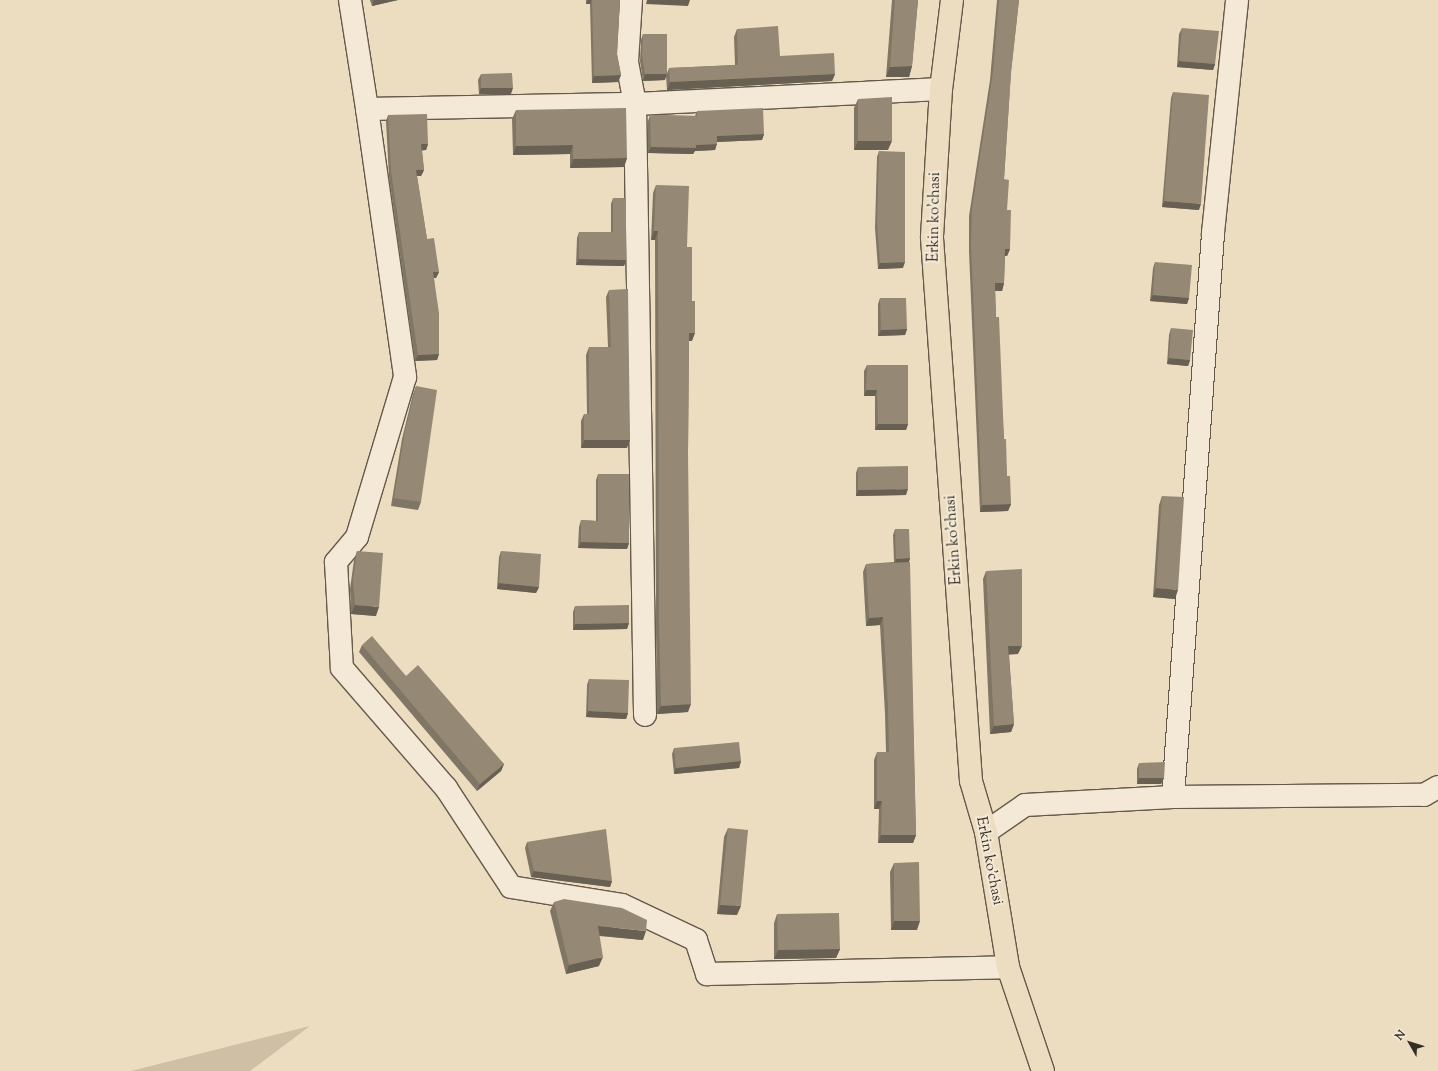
<!DOCTYPE html>
<html>
<head>
<meta charset="utf-8">
<style>
  body { margin:0 }
  #map { position:relative; width:1438px; height:1071px; overflow:hidden; background:#edddc0; font-family:"Sorts Mill Goudy",serif }
  div>[style] { position:absolute }
  [style*='--x'] { left:calc(var(--x)*1px); top:calc(var(--y)*1px); width:calc(var(--w)*1px); rotate:calc(var(--a)*1deg) }
  .green>* { inset:0; background:#cebfa5 }
  .roads { filter:drop-shadow(1px 0 #64594a) drop-shadow(-1px 0 #64594a) drop-shadow(0 1px #64594a) drop-shadow(0 -1px #64594a) }
  .minor>* { height:22px; margin:-11px; padding:0 11px; transform-origin:11px; border-radius:11px; background:#f3e9d6 }
  .major>* { height:22px; margin:-11px; padding:0 11px; transform-origin:11px; border-radius:11px; background:#edddc0 }
  .wall>* { inset:0; background:#807665 }
  .shaded-wall>* { inset:0; background:#686052 }
  .building>* { inset:0; background:#958975 }
  span { translate:-50% -50%; white-space:nowrap; text-align:center; line-height:1.15; -webkit-text-stroke:4px #f3e9d6; paint-order:stroke }
  .street-label { font-size:15px; color:#362d23 }
  .north { position:absolute; left:1390px; top:1023px; width:40px; height:40px; -webkit-text-stroke:3px #f3e9d6; paint-order:stroke; rotate:309deg; font-size:11px; font-weight:700; line-height:16px; text-align:center; color:#362d23 }
  .north::after { content:''; display:block; margin:auto; width:14px; height:18px; background:#362d23; clip-path:polygon(50% 0,100% 100%,50% 72%,0 100%) }
</style>
</head>
<body>
<div id="map">
  <div class="green">
    <i style="clip-path:polygon(310px 1026px,250px 1071px,131px 1071px)"></i>
  </div>
  <div class="roads">
    <div class="minor">
      <i style="--x:350;--y:0;--w:110;--a:81.1"></i>
      <i style="--x:367;--y:109;--w:268;--a:-1.1"></i>
      <i style="--x:635;--y:104;--w:306;--a:-2.8"></i>
      <i style="--x:631;--y:0;--w:62;--a:93.7"></i>
      <i style="--x:627;--y:62;--w:43;--a:79.2"></i>
      <i style="--x:635;--y:104;--w:611;--a:89.06"></i>
      <i style="--x:367;--y:109;--w:271;--a:81.9"></i>
      <i style="--x:405;--y:377;--w:167;--a:106.7"></i>
      <i style="--x:357;--y:537;--w:33;--a:130"></i>
      <i style="--x:336;--y:562;--w:106;--a:86.8"></i>
      <i style="--x:342;--y:668;--w:159;--a:49.1"></i>
      <i style="--x:446;--y:788;--w:118;--a:56.7"></i>
      <i style="--x:511;--y:887;--w:112;--a:9.2"></i>
      <i style="--x:622;--y:905;--w:82;--a:25.3"></i>
      <i style="--x:696;--y:940;--w:36;--a:72"></i>
      <i style="--x:707;--y:974;--w:301;--a:-1.3"></i>
      <i style="--x:1173;--y:797;--w:565;--a:-85.94"></i>
      <i style="--x:1213;--y:233;--w:234;--a:-84.1"></i>
      <i style="--x:986;--y:832;--w:47;--a:-34.7"></i>
      <i style="--x:1025;--y:805;--w:148;--a:-3.1"></i>
      <i style="--x:1173;--y:797;--w:251;--a:-0.5"></i>
      <i style="--x:1424;--y:795;--w:16;--a:-30"></i>
    </div>
    <div class="major">
      <i style="--x:952;--y:0;--w:90;--a:97"></i>
      <i style="--x:941;--y:89;--w:149;--a:93.5"></i>
      <i style="--x:932;--y:238;--w:544;--a:85.89"></i>
      <i style="--x:971;--y:781;--w:53;--a:73.6"></i>
      <i style="--x:986;--y:832;--w:137;--a:80.7"></i>
      <i style="--x:1008;--y:967;--w:110;--a:71.4"></i>
    </div>
  </div>
  <div class="wall">
    <i style="clip-path:polygon(370px 0,398px 0,372px 6px)"></i>
    <i style="clip-path:polygon(586px 0,620px 0,617px 54px,621px 75px,618px 82px,592px 83px,590px 4px,586px 4px)"></i>
    <i style="clip-path:polygon(892px 0,918px 0,912px 66px,909px 77px,886px 77px)"></i>
    <i style="clip-path:polygon(997px 0,1019px 0,1011px 72px,1004px 179px,1007px 210px,1010px 249px,1007px 256px,1005px 256px,1004px 283px,1002px 291px,995px 291px,996px 317px,1004px 439px,1007px 476px,1011px 504px,1008px 511px,980px 512px,969px 252px,969px 216px,990px 80px)"></i>
    <i style="clip-path:polygon(1182px 28px,1215px 64px,1213px 70px,1177px 67px,1179px 34px)"></i>
    <i style="clip-path:polygon(737px 29px,780px 56px,835px 74px,832px 81px,667px 90px,666px 76px,669px 68px,735px 65px,734px 37px)"></i>
    <i style="clip-path:polygon(643px 34px,665px 80px,643px 81px,640px 61px,641px 40px)"></i>
    <i style="clip-path:polygon(481px 74px,511px 94px,479px 94px,478px 80px)"></i>
    <i style="clip-path:polygon(1173px 92px,1199px 210px,1162px 207px,1171px 98px)"></i>
    <i style="clip-path:polygon(858px 99px,888px 150px,854px 150px,854px 108px)"></i>
    <i style="clip-path:polygon(516px 110px,627px 158px,624px 167px,570px 168px,570px 154px,513px 155px,512px 119px)"></i>
    <i style="clip-path:polygon(697px 111px,764px 134px,762px 140px,717px 142px,715px 150px,695px 151px,693px 154px,648px 153px,648px 121px,650px 115px,695px 116px)"></i>
    <i style="clip-path:polygon(388px 115px,428px 144px,426px 150px,422px 150px,424px 170px,421px 176px,417px 176px,427px 239px,439px 272px,436px 278px,434px 278px,439px 354px,437px 360px,415px 361px,389px 177px,386px 121px)"></i>
    <i style="clip-path:polygon(879px 151px,903px 268px,878px 269px,875px 228px,877px 157px)"></i>
    <i style="clip-path:polygon(656px 185px,687px 247px,692px 301px,692px 341px,689px 341px,688px 453px,688px 712px,657px 714px,656px 632px,655px 240px,651px 240px,653px 193px)"></i>
    <i style="clip-path:polygon(613px 198px,626px 260px,624px 266px,576px 265px,577px 238px,579px 232px,611px 232px,611px 204px)"></i>
    <i style="clip-path:polygon(1155px 262px,1189px 298px,1187px 304px,1150px 301px,1153px 268px)"></i>
    <i style="clip-path:polygon(609px 290px,627px 448px,581px 448px,581px 421px,584px 414px,587px 414px,586px 355px,589px 347px,608px 347px,606px 297px)"></i>
    <i style="clip-path:polygon(880px 298px,907px 329px,905px 335px,878px 336px,878px 304px)"></i>
    <i style="clip-path:polygon(1171px 328px,1190px 360px,1188px 366px,1167px 364px,1169px 335px)"></i>
    <i style="clip-path:polygon(867px 365px,908px 424px,906px 430px,875px 430px,875px 396px,864px 396px,864px 371px)"></i>
    <i style="clip-path:polygon(416px 386px,421px 502px,418px 510px,391px 506px,402px 439px,413px 394px)"></i>
    <i style="clip-path:polygon(858px 467px,906px 495px,856px 496px,856px 473px)"></i>
    <i style="clip-path:polygon(598px 474px,629px 543px,627px 549px,578px 548px,579px 527px,581px 520px,596px 521px,596px 480px)"></i>
    <i style="clip-path:polygon(1162px 496px,1175px 599px,1153px 597px,1159px 505px)"></i>
    <i style="clip-path:polygon(895px 529px,910px 558px,909px 562px,916px 835px,913px 843px,878px 843px,879px 809px,874px 809px,874px 760px,877px 752px,886px 752px,885px 714px,880px 625px,866px 626px,863px 572px,866px 564px,894px 562px,893px 535px)"></i>
    <i style="clip-path:polygon(357px 551px,376px 616px,351px 614px,350px 589px,354px 560px)"></i>
    <i style="clip-path:polygon(501px 551px,539px 587px,536px 593px,497px 589px,499px 557px)"></i>
    <i style="clip-path:polygon(986px 571px,1018px 654px,1009px 654px,1014px 724px,1011px 732px,990px 734px,983px 579px)"></i>
    <i style="clip-path:polygon(575px 606px,629px 623px,627px 629px,573px 630px,573px 612px)"></i>
    <i style="clip-path:polygon(362px 645px,406px 676px,504px 764px,501px 771px,477px 791px,359px 652px)"></i>
    <i style="clip-path:polygon(589px 679px,628px 713px,626px 719px,586px 717px,587px 685px)"></i>
    <i style="clip-path:polygon(674px 748px,741px 761px,739px 768px,674px 774px,672px 754px)"></i>
    <i style="clip-path:polygon(1139px 763px,1164px 778px,1161px 784px,1137px 784px,1137px 769px)"></i>
    <i style="clip-path:polygon(728px 828px,737px 915px,717px 914px,724px 837px)"></i>
    <i style="clip-path:polygon(527px 842px,612px 881px,610px 887px,531px 877px,525px 848px)"></i>
    <i style="clip-path:polygon(894px 863px,917px 930px,891px 930px,890px 872px)"></i>
    <i style="clip-path:polygon(554px 902px,643px 940px,599px 936px,599px 966px,566px 974px,550px 911px)"></i>
    <i style="clip-path:polygon(777px 914px,840px 949px,836px 958px,774px 959px,774px 923px)"></i>
  </div>
  <div class="shaded-wall">
    <i style="clip-path:polygon(374px 0,398px 0,372px 6px)"></i>
    <i style="clip-path:polygon(588px 0,591px 0,590px 4px,586px 4px)"></i>
    <i style="clip-path:polygon(647px 0,690px 0,688px 6px,646px 4px)"></i>
    <i style="clip-path:polygon(1179px 61px,1215px 64px,1213px 70px,1177px 67px)"></i>
    <i style="clip-path:polygon(912px 66px,909px 77px,886px 77px,890px 67px)"></i>
    <i style="clip-path:polygon(645px 74px,667px 74px,665px 80px,643px 81px)"></i>
    <i style="clip-path:polygon(835px 74px,832px 81px,667px 90px,670px 82px)"></i>
    <i style="clip-path:polygon(621px 75px,618px 82px,592px 83px,594px 76px)"></i>
    <i style="clip-path:polygon(481px 88px,513px 88px,511px 94px,479px 94px)"></i>
    <i style="clip-path:polygon(764px 134px,762px 140px,715px 142px,717px 136px)"></i>
    <i style="clip-path:polygon(858px 141px,892px 141px,888px 150px,854px 150px)"></i>
    <i style="clip-path:polygon(421px 144px,428px 144px,426px 150px,419px 151px)"></i>
    <i style="clip-path:polygon(717px 144px,715px 150px,695px 151px,693px 154px,648px 153px,651px 147px)"></i>
    <i style="clip-path:polygon(573px 145px,570px 154px,513px 155px,516px 146px)"></i>
    <i style="clip-path:polygon(627px 158px,624px 167px,570px 168px,573px 159px)"></i>
    <i style="clip-path:polygon(416px 170px,424px 170px,421px 176px,414px 176px)"></i>
    <i style="clip-path:polygon(1164px 201px,1201px 204px,1199px 210px,1162px 207px)"></i>
    <i style="clip-path:polygon(654px 231px,658px 231px,655px 240px,651px 240px)"></i>
    <i style="clip-path:polygon(1005px 249px,1010px 249px,1007px 256px,1003px 256px)"></i>
    <i style="clip-path:polygon(579px 259px,626px 260px,624px 266px,576px 265px)"></i>
    <i style="clip-path:polygon(905px 262px,903px 268px,878px 269px,880px 263px)"></i>
    <i style="clip-path:polygon(433px 272px,439px 272px,436px 278px,431px 278px)"></i>
    <i style="clip-path:polygon(995px 283px,1004px 283px,1002px 291px,992px 291px)"></i>
    <i style="clip-path:polygon(1153px 295px,1189px 298px,1187px 304px,1150px 301px)"></i>
    <i style="clip-path:polygon(907px 329px,905px 335px,878px 336px,881px 330px)"></i>
    <i style="clip-path:polygon(689px 333px,695px 333px,692px 341px,686px 341px)"></i>
    <i style="clip-path:polygon(439px 354px,437px 360px,415px 361px,418px 355px)"></i>
    <i style="clip-path:polygon(1169px 358px,1190px 360px,1188px 366px,1167px 364px)"></i>
    <i style="clip-path:polygon(866px 390px,877px 390px,875px 396px,864px 396px)"></i>
    <i style="clip-path:polygon(878px 424px,908px 424px,906px 430px,875px 430px)"></i>
    <i style="clip-path:polygon(584px 440px,630px 440px,627px 448px,581px 448px)"></i>
    <i style="clip-path:polygon(908px 489px,906px 495px,856px 496px,858px 490px)"></i>
    <i style="clip-path:polygon(1011px 504px,1008px 511px,980px 512px,982px 505px)"></i>
    <i style="clip-path:polygon(581px 542px,629px 543px,627px 549px,578px 548px)"></i>
    <i style="clip-path:polygon(910px 558px,908px 564px,894px 565px,896px 559px)"></i>
    <i style="clip-path:polygon(499px 583px,539px 587px,536px 593px,497px 589px)"></i>
    <i style="clip-path:polygon(1156px 588px,1178px 590px,1175px 599px,1153px 597px)"></i>
    <i style="clip-path:polygon(355px 605px,379px 607px,376px 616px,351px 614px)"></i>
    <i style="clip-path:polygon(883px 617px,880px 625px,866px 626px,869px 618px)"></i>
    <i style="clip-path:polygon(629px 623px,627px 629px,573px 630px,575px 624px)"></i>
    <i style="clip-path:polygon(1008px 646px,1022px 646px,1018px 654px,1005px 655px)"></i>
    <i style="clip-path:polygon(691px 704px,688px 712px,657px 714px,661px 706px)"></i>
    <i style="clip-path:polygon(588px 711px,628px 713px,626px 719px,586px 717px)"></i>
    <i style="clip-path:polygon(1014px 724px,1011px 732px,990px 734px,994px 726px)"></i>
    <i style="clip-path:polygon(741px 761px,739px 768px,674px 774px,676px 768px)"></i>
    <i style="clip-path:polygon(504px 764px,501px 771px,477px 791px,480px 784px)"></i>
    <i style="clip-path:polygon(1139px 778px,1164px 778px,1161px 784px,1137px 784px)"></i>
    <i style="clip-path:polygon(877px 801px,882px 801px,879px 809px,874px 809px)"></i>
    <i style="clip-path:polygon(881px 835px,916px 835px,913px 843px,878px 843px)"></i>
    <i style="clip-path:polygon(534px 871px,612px 881px,610px 887px,531px 877px)"></i>
    <i style="clip-path:polygon(720px 905px,741px 906px,737px 915px,717px 914px)"></i>
    <i style="clip-path:polygon(894px 921px,920px 921px,917px 930px,891px 930px)"></i>
    <i style="clip-path:polygon(598px 926px,646px 931px,643px 940px,594px 935px)"></i>
    <i style="clip-path:polygon(840px 949px,836px 958px,774px 959px,778px 950px)"></i>
    <i style="clip-path:polygon(603px 957px,599px 966px,566px 974px,569px 965px)"></i>
  </div>
  <div class="building">
    <i style="clip-path:polygon(592px 0,620px 0,617px 54px,621px 75px,594px 76px)"></i>
    <i style="clip-path:polygon(895px 0,918px 0,912px 66px,890px 67px)"></i>
    <i style="clip-path:polygon(999px 0,1019px 0,1011px 72px,1004px 179px,1009px 180px,1007px 210px,1011px 210px,1010px 249px,1005px 249px,1004px 283px,995px 283px,996px 317px,999px 317px,1004px 439px,1006px 439px,1007px 476px,1010px 476px,1011px 504px,982px 505px,971px 244px,972px 209px,993px 72px)"></i>
    <i style="clip-path:polygon(778px 26px,780px 56px,834px 53px,835px 74px,670px 82px,669px 68px,738px 65px,737px 29px)"></i>
    <i style="clip-path:polygon(1182px 28px,1219px 31px,1215px 64px,1179px 61px)"></i>
    <i style="clip-path:polygon(643px 34px,667px 34px,667px 74px,645px 74px,642px 55px)"></i>
    <i style="clip-path:polygon(512px 73px,513px 88px,481px 88px,481px 74px)"></i>
    <i style="clip-path:polygon(1173px 92px,1209px 95px,1201px 204px,1164px 201px)"></i>
    <i style="clip-path:polygon(892px 97px,892px 141px,858px 141px,858px 99px)"></i>
    <i style="clip-path:polygon(626px 108px,627px 158px,573px 159px,573px 145px,516px 146px,516px 110px)"></i>
    <i style="clip-path:polygon(763px 108px,764px 134px,717px 136px,717px 144px,696px 145px,696px 148px,651px 147px,650px 115px,697px 116px,697px 111px)"></i>
    <i style="clip-path:polygon(427px 114px,428px 144px,421px 144px,424px 170px,416px 170px,427px 239px,434px 238px,439px 272px,433px 272px,439px 313px,439px 354px,418px 355px,391px 171px,388px 115px)"></i>
    <i style="clip-path:polygon(879px 151px,905px 152px,905px 262px,880px 263px,877px 222px)"></i>
    <i style="clip-path:polygon(656px 185px,689px 186px,687px 247px,692px 247px,692px 301px,695px 301px,695px 333px,689px 333px,688px 453px,691px 704px,661px 706px,659px 624px,658px 231px,654px 231px)"></i>
    <i style="clip-path:polygon(613px 198px,626px 198px,626px 260px,579px 259px,579px 232px,613px 232px)"></i>
    <i style="clip-path:polygon(1155px 262px,1192px 265px,1189px 298px,1153px 295px)"></i>
    <i style="clip-path:polygon(628px 289px,630px 440px,584px 440px,584px 414px,589px 414px,589px 347px,611px 347px,609px 290px)"></i>
    <i style="clip-path:polygon(880px 298px,906px 298px,907px 329px,881px 330px)"></i>
    <i style="clip-path:polygon(1171px 328px,1193px 330px,1190px 360px,1169px 358px)"></i>
    <i style="clip-path:polygon(867px 365px,908px 365px,908px 424px,878px 424px,877px 390px,866px 390px)"></i>
    <i style="clip-path:polygon(416px 386px,437px 390px,421px 502px,394px 498px,405px 431px)"></i>
    <i style="clip-path:polygon(908px 466px,908px 489px,858px 490px,858px 467px)"></i>
    <i style="clip-path:polygon(598px 474px,629px 474px,629px 543px,581px 542px,581px 520px,598px 521px)"></i>
    <i style="clip-path:polygon(1162px 496px,1184px 497px,1178px 590px,1156px 588px)"></i>
    <i style="clip-path:polygon(895px 529px,909px 529px,910px 558px,896px 559px)"></i>
    <i style="clip-path:polygon(357px 551px,383px 553px,379px 607px,355px 605px,353px 580px)"></i>
    <i style="clip-path:polygon(501px 551px,541px 554px,539px 587px,499px 583px)"></i>
    <i style="clip-path:polygon(910px 562px,916px 835px,881px 835px,882px 801px,877px 801px,877px 752px,889px 752px,888px 706px,883px 617px,869px 618px,866px 564px)"></i>
    <i style="clip-path:polygon(1022px 569px,1022px 646px,1008px 646px,1014px 724px,994px 726px,986px 571px)"></i>
    <i style="clip-path:polygon(629px 605px,629px 623px,575px 624px,575px 606px)"></i>
    <i style="clip-path:polygon(372px 636px,406px 676px,418px 665px,504px 764px,480px 784px,362px 645px)"></i>
    <i style="clip-path:polygon(589px 679px,629px 680px,628px 713px,588px 711px)"></i>
    <i style="clip-path:polygon(739px 742px,741px 761px,676px 768px,674px 748px)"></i>
    <i style="clip-path:polygon(1165px 762px,1164px 778px,1139px 778px,1139px 763px)"></i>
    <i style="clip-path:polygon(728px 828px,748px 830px,741px 906px,720px 905px)"></i>
    <i style="clip-path:polygon(606px 829px,612px 881px,534px 871px,527px 842px)"></i>
    <i style="clip-path:polygon(919px 862px,920px 921px,894px 921px,894px 863px)"></i>
    <i style="clip-path:polygon(564px 899px,622px 908px,647px 920px,646px 931px,598px 926px,603px 957px,569px 965px,554px 902px)"></i>
    <i style="clip-path:polygon(839px 913px,840px 949px,778px 950px,777px 914px)"></i>
  </div>
  <div class="street-label">
    <span style="left:935px;top:217px;rotate:-89deg">Erkin ko'chasi</span>
    <span style="left:954px;top:540px;rotate:-94deg">Erkin ko'chasi</span>
    <span style="left:989px;top:861px;rotate:79deg">Erkin ko'chasi</span>
  </div>
  <div class="north">N</div>
</div>
</body>
</html>
